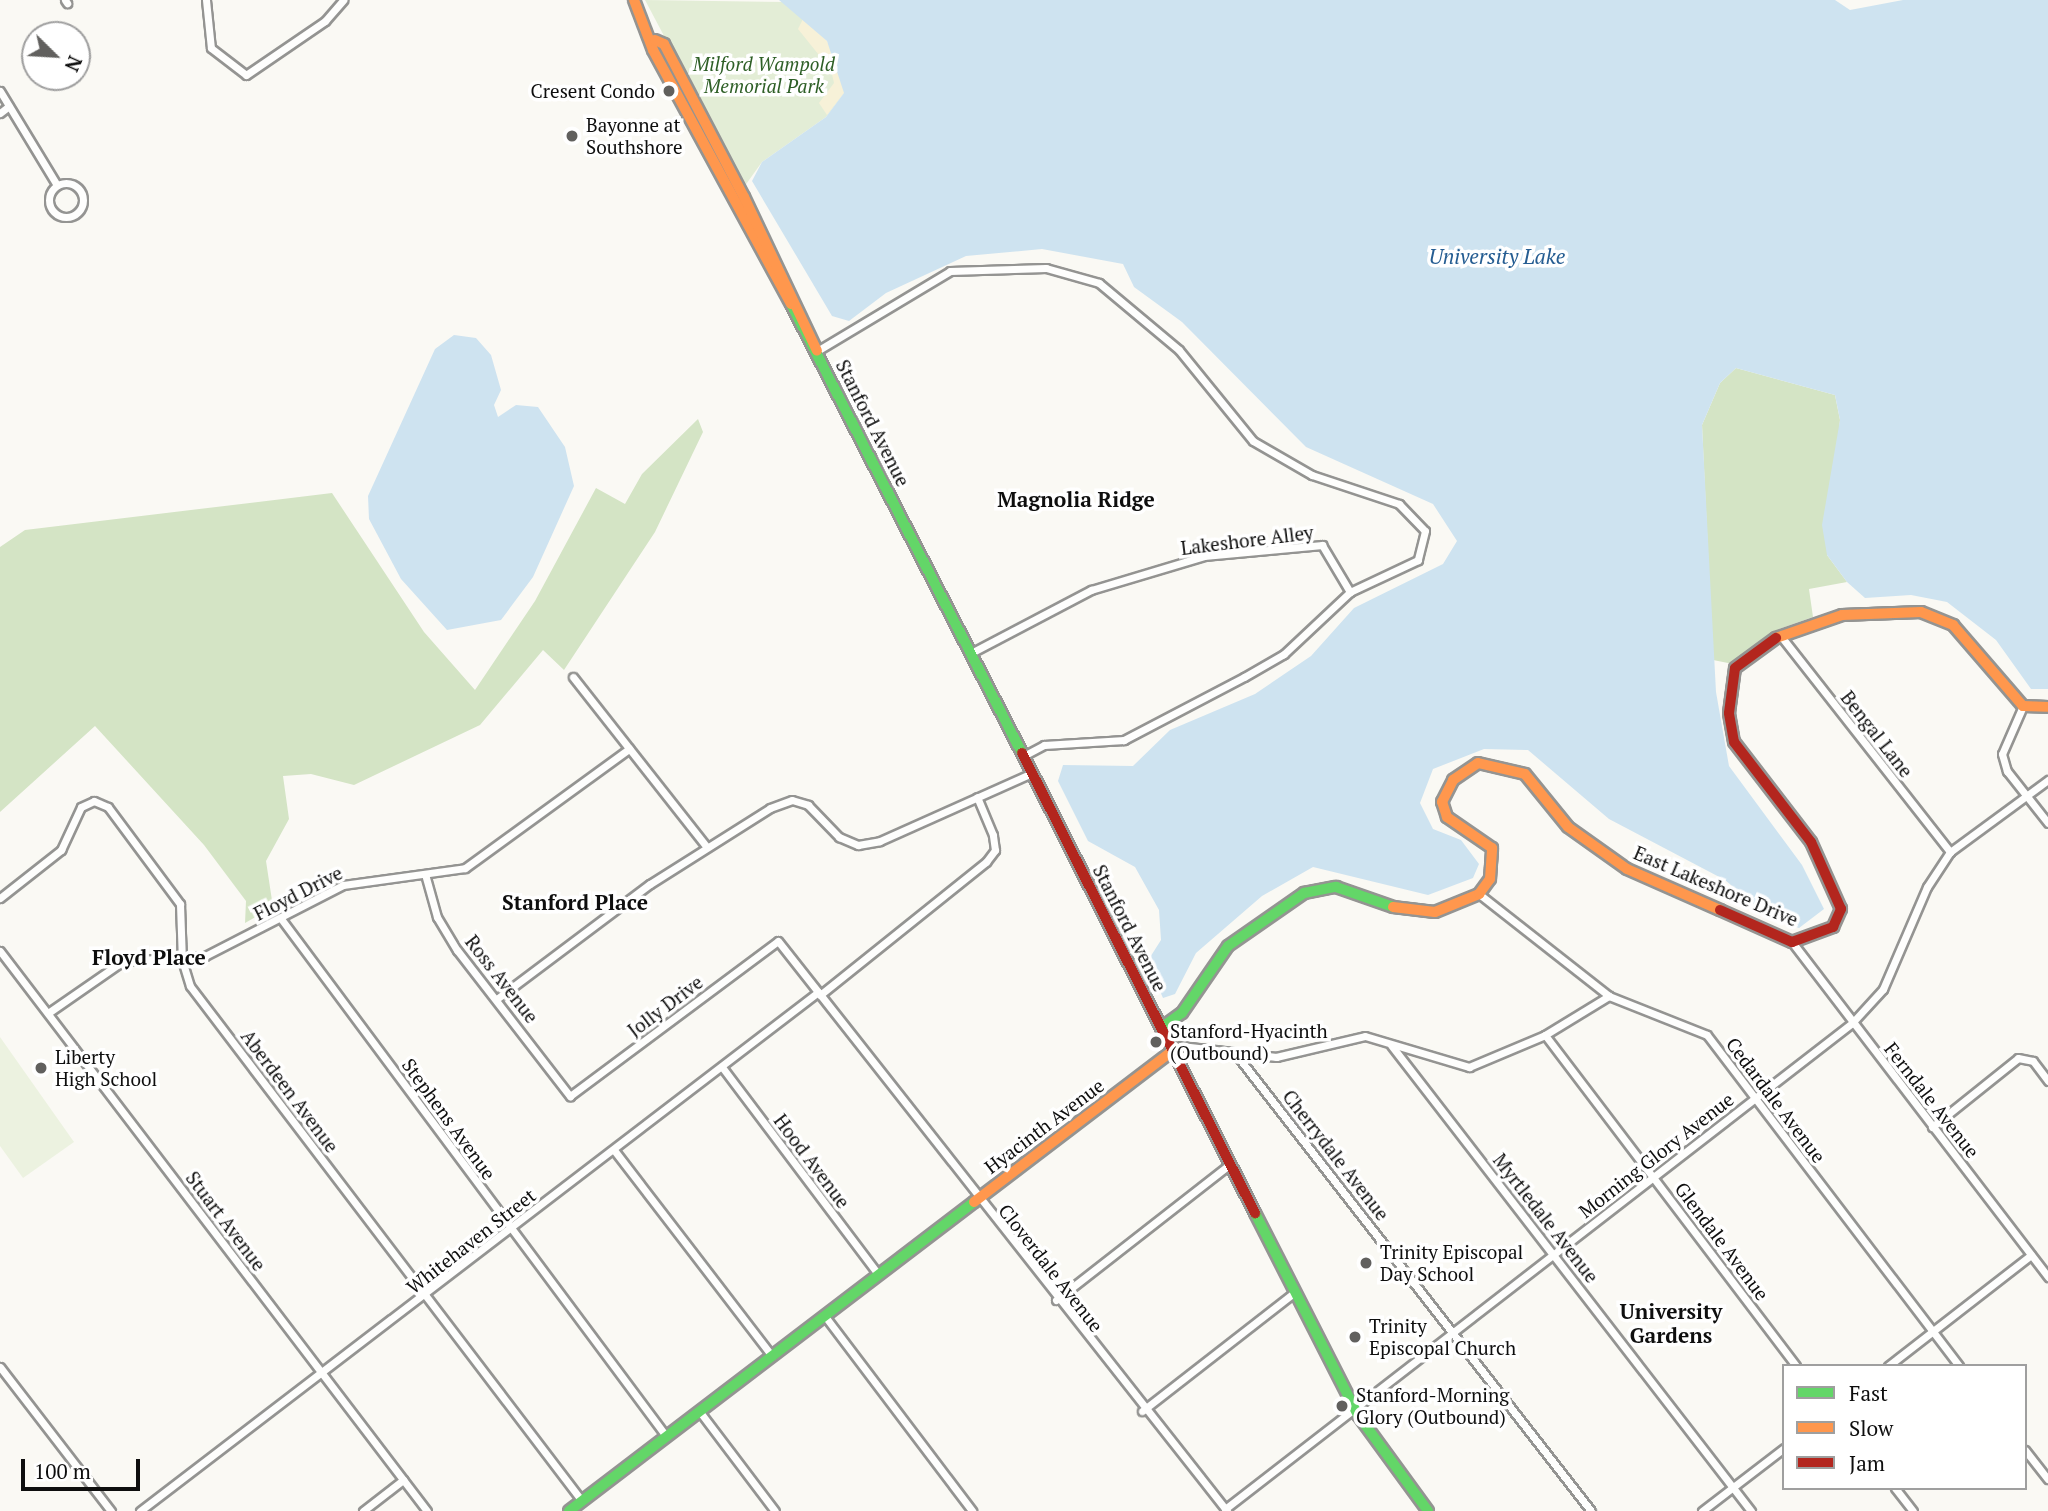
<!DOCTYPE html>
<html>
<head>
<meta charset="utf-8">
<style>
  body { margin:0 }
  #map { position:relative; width:2048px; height:1511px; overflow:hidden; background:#faf9f4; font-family:"PT Serif",serif }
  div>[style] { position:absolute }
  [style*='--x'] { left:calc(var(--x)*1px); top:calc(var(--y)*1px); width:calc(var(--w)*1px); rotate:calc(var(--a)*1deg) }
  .green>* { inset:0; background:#e3edd6 }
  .forest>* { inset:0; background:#d4e4c5 }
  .sand>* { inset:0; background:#f7f1d8 }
  .pitch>* { inset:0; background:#ecf2e0 }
  .water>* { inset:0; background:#cee3f0 }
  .roads { filter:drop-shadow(2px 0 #949492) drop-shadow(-2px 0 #949492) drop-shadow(0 2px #949492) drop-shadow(0 -2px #949492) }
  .street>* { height:7px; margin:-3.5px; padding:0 3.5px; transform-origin:3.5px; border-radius:3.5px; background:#fefefd }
  .street>.ring { margin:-3.5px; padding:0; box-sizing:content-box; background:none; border:7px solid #fefefd; border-radius:50% }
  .fast>* { height:10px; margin:-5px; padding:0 5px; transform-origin:5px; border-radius:5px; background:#63d668 }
  .slow>* { height:10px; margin:-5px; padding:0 5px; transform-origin:5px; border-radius:5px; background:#ff974d }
  .jam>* { height:10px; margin:-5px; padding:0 5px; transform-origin:5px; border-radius:5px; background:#b3261e }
  .dots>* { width:19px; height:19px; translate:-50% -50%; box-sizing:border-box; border:4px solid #fff; border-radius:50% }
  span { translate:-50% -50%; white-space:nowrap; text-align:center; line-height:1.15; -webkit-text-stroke:7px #fff; paint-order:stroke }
  .park-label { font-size:19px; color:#2e5f26; font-style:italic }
  .poi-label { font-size:19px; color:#0e0e0e }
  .right { translate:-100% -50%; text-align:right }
  .left { translate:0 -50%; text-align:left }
  .street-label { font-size:19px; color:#0e0e0e }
  .water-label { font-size:21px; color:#255d92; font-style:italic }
  .neighbourhood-label { font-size:21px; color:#0e0e0e; font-weight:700 }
  .legend { position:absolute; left:1782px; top:1364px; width:245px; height:126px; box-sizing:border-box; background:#fff; border:2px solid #9f9f9f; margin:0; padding:9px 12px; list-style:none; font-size:21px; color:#0e0e0e }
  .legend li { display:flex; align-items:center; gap:14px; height:35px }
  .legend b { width:35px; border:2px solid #9f9f9f }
  .north { position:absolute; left:21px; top:21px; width:70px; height:70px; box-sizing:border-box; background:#fff; border:2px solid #9f9f9f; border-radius:50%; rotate:114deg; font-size:19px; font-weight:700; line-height:28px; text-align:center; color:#0e0e0e }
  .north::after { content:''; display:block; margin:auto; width:24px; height:32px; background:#61605e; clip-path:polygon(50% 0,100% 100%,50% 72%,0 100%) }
  .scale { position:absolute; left:21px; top:1459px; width:119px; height:32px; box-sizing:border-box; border:4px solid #0e0e0e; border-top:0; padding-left:9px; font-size:21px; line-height:24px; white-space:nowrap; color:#0e0e0e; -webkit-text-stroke:5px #fff; paint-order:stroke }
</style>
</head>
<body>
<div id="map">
  <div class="green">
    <i style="clip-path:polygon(645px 0,788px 2px,809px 21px,844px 93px,826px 117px,762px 162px,744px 187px)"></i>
  </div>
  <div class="forest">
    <i style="clip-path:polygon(1736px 368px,1835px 395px,1840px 420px,1827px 555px,1847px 582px,1809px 589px,1813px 617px,1779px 629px,1733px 664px,1713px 660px,1702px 425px,1720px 383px)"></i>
    <i style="clip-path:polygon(698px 419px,703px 432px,655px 532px,564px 670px,543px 650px,480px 725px,354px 785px,311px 774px,283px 776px,289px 819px,266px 861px,273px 907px,245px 923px,246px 901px,204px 845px,95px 726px,0 812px,0 547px,25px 530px,332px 493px,424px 632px,475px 690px,535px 601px,596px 488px,625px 504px,642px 474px)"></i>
  </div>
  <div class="sand">
    <i style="clip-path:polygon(804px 17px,827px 41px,844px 81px,844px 93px,827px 115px,819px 103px,834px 83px,831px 70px,798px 29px)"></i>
  </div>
  <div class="pitch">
    <i style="clip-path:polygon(0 1037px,74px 1142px,23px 1178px,0 1146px)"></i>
  </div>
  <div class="water">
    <i style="clip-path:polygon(779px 0,1835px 0,1850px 10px,1903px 0,2048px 0,2048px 689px,2031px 689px,1996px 640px,1947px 602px,1911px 595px,1865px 598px,1847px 582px,1827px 555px,1822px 525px,1840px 420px,1835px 395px,1736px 368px,1720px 383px,1702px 425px,1716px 692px,1729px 766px,1802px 865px,1824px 909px,1799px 928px,1769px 917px,1725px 880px,1609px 819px,1528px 750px,1484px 749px,1433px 769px,1420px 803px,1433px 829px,1461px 840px,1479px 864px,1473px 878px,1428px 895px,1313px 867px,1262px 896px,1196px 953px,1175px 994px,1163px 998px,1147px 962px,1161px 940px,1159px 910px,1135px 867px,1088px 841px,1058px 781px,1063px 765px,1133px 766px,1170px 730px,1255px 694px,1311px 656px,1354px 608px,1443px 564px,1457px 541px,1433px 504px,1306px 447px,1182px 322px,1134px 287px,1123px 264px,1042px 249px,966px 256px,886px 293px,849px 321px,832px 316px,752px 181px,762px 162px,826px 117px,844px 93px,827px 41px)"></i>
    <i style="clip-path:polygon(454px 335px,476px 338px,491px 355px,501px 390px,494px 405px,498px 417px,516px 405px,538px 407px,565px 447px,574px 486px,533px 577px,501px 620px,447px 630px,401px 579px,369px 519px,368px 496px,435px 349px)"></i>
  </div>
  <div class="roads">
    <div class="street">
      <i style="--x:65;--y:0;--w:4;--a:56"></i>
      <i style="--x:206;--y:0;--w:48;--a:84.1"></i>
      <i style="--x:211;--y:48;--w:44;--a:37.6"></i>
      <i style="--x:246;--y:75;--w:96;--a:-34.4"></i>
      <i style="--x:325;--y:21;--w:28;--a:-49"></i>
      <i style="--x:0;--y:91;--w:110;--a:58.8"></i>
      <i style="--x:0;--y:113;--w:11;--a:-38"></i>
      <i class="ring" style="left:49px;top:183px;width:27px;height:27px"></i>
      <i style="--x:817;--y:351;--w:155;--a:-31"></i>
      <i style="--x:950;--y:271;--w:96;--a:-1.8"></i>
      <i style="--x:1046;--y:268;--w:55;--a:15.8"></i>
      <i style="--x:1099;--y:283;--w:104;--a:39.9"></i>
      <i style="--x:1179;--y:350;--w:117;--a:50.9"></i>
      <i style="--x:1253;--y:441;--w:68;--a:30"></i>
      <i style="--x:1312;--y:475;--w:92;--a:18.4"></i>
      <i style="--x:1399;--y:504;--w:37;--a:46"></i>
      <i style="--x:1425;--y:531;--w:30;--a:104"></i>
      <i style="--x:1418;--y:560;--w:75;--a:154.8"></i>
      <i style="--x:1350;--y:592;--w:91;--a:136.8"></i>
      <i style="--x:1284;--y:654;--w:46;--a:150.1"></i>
      <i style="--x:1244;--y:677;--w:136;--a:152.3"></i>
      <i style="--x:1124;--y:740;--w:80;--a:176.4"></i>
      <i style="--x:1044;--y:745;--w:24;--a:152"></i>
      <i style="--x:1780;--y:635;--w:276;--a:51.9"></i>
      <i style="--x:971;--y:653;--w:136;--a:-27.7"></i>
      <i style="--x:1091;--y:590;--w:118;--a:-16.7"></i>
      <i style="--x:1204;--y:556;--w:119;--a:-5.3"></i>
      <i style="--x:1322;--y:545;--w:55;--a:59.2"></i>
      <i style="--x:573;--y:677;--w:216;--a:51.8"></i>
      <i style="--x:2023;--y:706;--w:52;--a:113.6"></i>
      <i style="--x:2002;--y:754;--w:18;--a:74"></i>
      <i style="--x:2007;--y:771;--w:66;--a:51.7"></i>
      <i style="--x:425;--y:874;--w:45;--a:74.4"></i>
      <i style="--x:437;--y:917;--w:39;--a:59"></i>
      <i style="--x:457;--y:950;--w:185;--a:52.3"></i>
      <i style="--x:570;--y:1096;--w:259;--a:-36.7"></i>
      <i style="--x:778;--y:941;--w:726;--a:51.77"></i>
      <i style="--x:1479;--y:894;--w:165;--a:38.1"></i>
      <i style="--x:1609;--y:996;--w:105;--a:21.7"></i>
      <i style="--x:1707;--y:1035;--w:416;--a:52.7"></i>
      <i style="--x:0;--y:898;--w:78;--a:-38.2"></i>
      <i style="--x:61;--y:850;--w:47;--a:-65.1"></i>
      <i style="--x:81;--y:807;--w:14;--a:-25"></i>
      <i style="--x:94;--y:801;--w:15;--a:23"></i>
      <i style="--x:108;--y:807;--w:121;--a:53.4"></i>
      <i style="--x:180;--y:904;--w:56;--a:88"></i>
      <i style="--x:182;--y:960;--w:27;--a:73"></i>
      <i style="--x:190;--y:986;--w:647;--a:52.72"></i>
      <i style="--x:282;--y:920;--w:643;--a:53.34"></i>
      <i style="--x:1792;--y:942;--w:422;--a:52.6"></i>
      <i style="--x:0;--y:951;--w:704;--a:52.67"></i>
      <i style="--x:820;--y:995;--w:213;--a:-38.7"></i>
      <i style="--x:986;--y:862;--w:15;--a:-53"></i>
      <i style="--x:995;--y:850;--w:15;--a:-98"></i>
      <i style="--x:993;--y:835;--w:41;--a:-112.8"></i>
      <i style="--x:498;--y:998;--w:190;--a:-36.9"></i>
      <i style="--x:650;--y:884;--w:142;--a:-32.3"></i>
      <i style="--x:770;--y:808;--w:23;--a:-20"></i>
      <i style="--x:792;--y:800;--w:17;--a:17"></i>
      <i style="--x:808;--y:805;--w:45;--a:45.9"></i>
      <i style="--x:839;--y:837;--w:21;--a:23"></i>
      <i style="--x:858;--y:845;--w:22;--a:-10"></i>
      <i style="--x:880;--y:841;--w:167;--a:-24.1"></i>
      <i style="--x:48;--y:1013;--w:91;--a:-34.7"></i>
      <i style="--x:123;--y:961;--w:82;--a:-3.5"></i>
      <i style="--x:205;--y:956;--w:155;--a:-27.2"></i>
      <i style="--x:343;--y:885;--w:123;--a:-7.9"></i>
      <i style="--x:465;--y:868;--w:203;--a:-36"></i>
      <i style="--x:1545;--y:1035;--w:415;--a:52.8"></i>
      <i style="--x:1391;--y:1045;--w:589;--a:52.31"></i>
      <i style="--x:1172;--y:1051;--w:10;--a:-29"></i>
      <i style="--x:1181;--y:1046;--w:96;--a:6.6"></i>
      <i style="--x:1276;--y:1057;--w:91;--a:-13.3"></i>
      <i style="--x:1365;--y:1036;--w:109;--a:16.6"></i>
      <i style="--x:1469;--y:1067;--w:82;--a:-22.8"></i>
      <i style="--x:1545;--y:1035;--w:75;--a:-31.4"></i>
      <i style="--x:1235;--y:1053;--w:580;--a:52.14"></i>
      <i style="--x:722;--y:1067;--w:259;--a:53"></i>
      <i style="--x:1932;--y:1127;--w:110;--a:-38.7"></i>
      <i style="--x:2018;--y:1058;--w:15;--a:11"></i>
      <i style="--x:2033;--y:1061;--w:25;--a:53"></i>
      <i style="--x:614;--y:1150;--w:260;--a:52.5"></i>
      <i style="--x:1056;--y:1300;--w:221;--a:-38"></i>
      <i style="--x:824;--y:1315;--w:246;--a:52.9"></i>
      <i style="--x:1888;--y:1366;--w:181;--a:-37.8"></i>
      <i style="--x:0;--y:1367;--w:182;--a:52.4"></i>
      <i style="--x:1142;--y:1411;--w:194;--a:-37.9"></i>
      <i style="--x:700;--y:1412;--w:124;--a:52.9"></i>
      <i style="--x:2025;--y:1450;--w:37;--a:52"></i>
      <i style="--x:1895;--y:1488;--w:29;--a:52"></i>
      <i style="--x:1225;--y:1509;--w:793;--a:-37.78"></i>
      <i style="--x:1852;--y:1023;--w:46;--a:-47.6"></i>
      <i style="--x:1883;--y:989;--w:111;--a:-66.7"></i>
      <i style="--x:1927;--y:887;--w:42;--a:-56.7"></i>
      <i style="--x:1950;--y:852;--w:122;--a:-36.3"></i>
      <i style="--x:140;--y:1511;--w:854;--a:-37.43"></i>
      <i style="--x:363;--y:1511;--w:51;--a:-37.8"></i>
      <i style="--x:1702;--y:1511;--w:103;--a:-37.5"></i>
    </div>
    <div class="fast">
      <i style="--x:791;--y:304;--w:505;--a:62.78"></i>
      <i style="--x:1161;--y:1028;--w:26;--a:-36"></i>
      <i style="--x:1182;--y:1013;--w:81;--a:-55.5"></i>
      <i style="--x:1228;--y:946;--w:93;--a:-34.9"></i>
      <i style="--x:1304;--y:893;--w:33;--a:-11"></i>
      <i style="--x:1336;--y:887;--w:60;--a:19.3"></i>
      <i style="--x:1255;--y:1213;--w:227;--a:63"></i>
      <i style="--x:1358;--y:1415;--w:119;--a:53.9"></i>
      <i style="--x:569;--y:1511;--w:509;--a:-37.34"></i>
    </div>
    <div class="slow">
      <i style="--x:634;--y:0;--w:53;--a:69.2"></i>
      <i style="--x:653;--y:50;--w:289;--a:61.5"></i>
      <i style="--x:655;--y:40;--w:10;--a:24"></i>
      <i style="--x:664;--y:44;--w:173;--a:62.4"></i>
      <i style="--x:744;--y:197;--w:170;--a:64.6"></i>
      <i style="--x:1776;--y:638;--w:70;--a:-19.2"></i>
      <i style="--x:1842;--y:615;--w:79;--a:-2.2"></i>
      <i style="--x:1921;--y:612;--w:35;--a:22"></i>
      <i style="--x:1953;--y:625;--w:107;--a:49.2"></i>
      <i style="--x:2023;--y:706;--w:25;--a:2"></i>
      <i style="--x:1393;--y:907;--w:42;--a:6.8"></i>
      <i style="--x:1435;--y:912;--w:48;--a:-22.2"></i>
      <i style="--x:1479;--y:894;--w:19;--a:-54"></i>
      <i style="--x:1490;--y:879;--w:31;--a:-86"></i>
      <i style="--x:1492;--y:848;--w:55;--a:-145.4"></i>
      <i style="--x:1447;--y:817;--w:16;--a:-108"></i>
      <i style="--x:1442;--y:802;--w:25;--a:-63"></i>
      <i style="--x:1453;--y:780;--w:30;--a:-34"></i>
      <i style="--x:1478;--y:763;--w:48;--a:13.2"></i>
      <i style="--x:1525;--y:774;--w:68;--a:50.9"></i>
      <i style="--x:1568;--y:827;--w:72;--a:35.4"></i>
      <i style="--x:1627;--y:869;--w:102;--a:23.8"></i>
      <i style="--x:974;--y:1202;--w:249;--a:-37.3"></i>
    </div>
    <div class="jam">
      <i style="--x:1022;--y:753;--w:516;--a:63.14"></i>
      <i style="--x:1720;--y:910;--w:79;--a:24"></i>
      <i style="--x:1792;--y:942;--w:44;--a:-20.1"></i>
      <i style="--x:1833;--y:927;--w:20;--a:-66"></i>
      <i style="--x:1841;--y:909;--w:73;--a:-114.1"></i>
      <i style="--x:1811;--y:842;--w:126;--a:-127.6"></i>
      <i style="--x:1734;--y:742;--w:29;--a:-100"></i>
      <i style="--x:1729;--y:713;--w:45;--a:-82.4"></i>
      <i style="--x:1735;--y:668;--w:51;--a:-36.2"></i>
    </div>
  </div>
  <div class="dots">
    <i style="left:669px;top:91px;background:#61605e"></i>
    <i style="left:572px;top:136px;background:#61605e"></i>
    <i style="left:1156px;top:1042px;background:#61605e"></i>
    <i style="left:41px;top:1068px;background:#61605e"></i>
    <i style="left:1366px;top:1263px;background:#61605e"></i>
    <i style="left:1355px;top:1337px;background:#61605e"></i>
    <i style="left:1342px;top:1406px;background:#61605e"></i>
  </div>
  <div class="park-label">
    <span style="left:764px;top:75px">Milford Wampold<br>Memorial Park</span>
  </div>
  <div class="poi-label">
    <span class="right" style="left:655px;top:91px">Cresent Condo</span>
    <span class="left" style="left:586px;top:136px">Bayonne at<br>Southshore</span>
    <span class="left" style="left:1170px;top:1042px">Stanford-Hyacinth<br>(Outbound)</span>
    <span class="left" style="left:55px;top:1068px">Liberty<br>High School</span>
    <span class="left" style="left:1380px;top:1263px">Trinity Episcopal<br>Day School</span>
    <span class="left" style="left:1369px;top:1337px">Trinity<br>Episcopal Church</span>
    <span class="left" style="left:1356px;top:1406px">Stanford-Morning<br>Glory (Outbound)</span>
  </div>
  <div class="street-label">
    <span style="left:873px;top:423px;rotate:63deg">Stanford Avenue</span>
    <span style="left:1247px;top:540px;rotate:-7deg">Lakeshore Alley</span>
    <span style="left:1877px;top:734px;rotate:52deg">Bengal Lane</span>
    <span style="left:1716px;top:886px;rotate:23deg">East Lakeshore Drive</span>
    <span style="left:298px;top:893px;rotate:-27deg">Floyd Drive</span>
    <span style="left:1130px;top:928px;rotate:63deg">Stanford Avenue</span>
    <span style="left:502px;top:979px;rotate:52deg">Ross Avenue</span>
    <span style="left:665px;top:1006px;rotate:-37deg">Jolly Drive</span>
    <span style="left:290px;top:1091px;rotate:53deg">Aberdeen Avenue</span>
    <span style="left:1776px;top:1100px;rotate:53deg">Cedardale Avenue</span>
    <span style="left:1932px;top:1100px;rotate:52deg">Ferndale Avenue</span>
    <span style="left:449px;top:1119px;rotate:54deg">Stephens Avenue</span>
    <span style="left:1044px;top:1126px;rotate:-37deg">Hyacinth Avenue</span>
    <span style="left:1336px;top:1155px;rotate:52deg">Cherrydale Avenue</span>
    <span style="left:1656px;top:1155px;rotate:-38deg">Morning Glory Avenue</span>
    <span style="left:812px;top:1161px;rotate:53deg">Hood Avenue</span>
    <span style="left:1546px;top:1218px;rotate:52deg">Myrtledale Avenue</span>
    <span style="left:226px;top:1221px;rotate:53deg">Stuart Avenue</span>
    <span style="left:471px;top:1241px;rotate:-38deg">Whitehaven Street</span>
    <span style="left:1722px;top:1241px;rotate:53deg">Glendale Avenue</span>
    <span style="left:1051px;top:1268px;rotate:52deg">Cloverdale Avenue</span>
  </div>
  <div class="water-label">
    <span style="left:1497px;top:256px">University Lake</span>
  </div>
  <div class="neighbourhood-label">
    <span style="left:1076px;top:499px">Magnolia Ridge</span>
    <span style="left:575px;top:902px">Stanford Place</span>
    <span style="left:149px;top:957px">Floyd Place</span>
    <span style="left:1671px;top:1323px">University<br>Gardens</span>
  </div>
  <ul class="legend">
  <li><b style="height:9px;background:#63d668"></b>Fast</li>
  <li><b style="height:9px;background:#ff974d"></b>Slow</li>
  <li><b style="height:9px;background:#b3261e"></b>Jam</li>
  </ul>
  <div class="north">N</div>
  <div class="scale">100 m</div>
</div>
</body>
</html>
